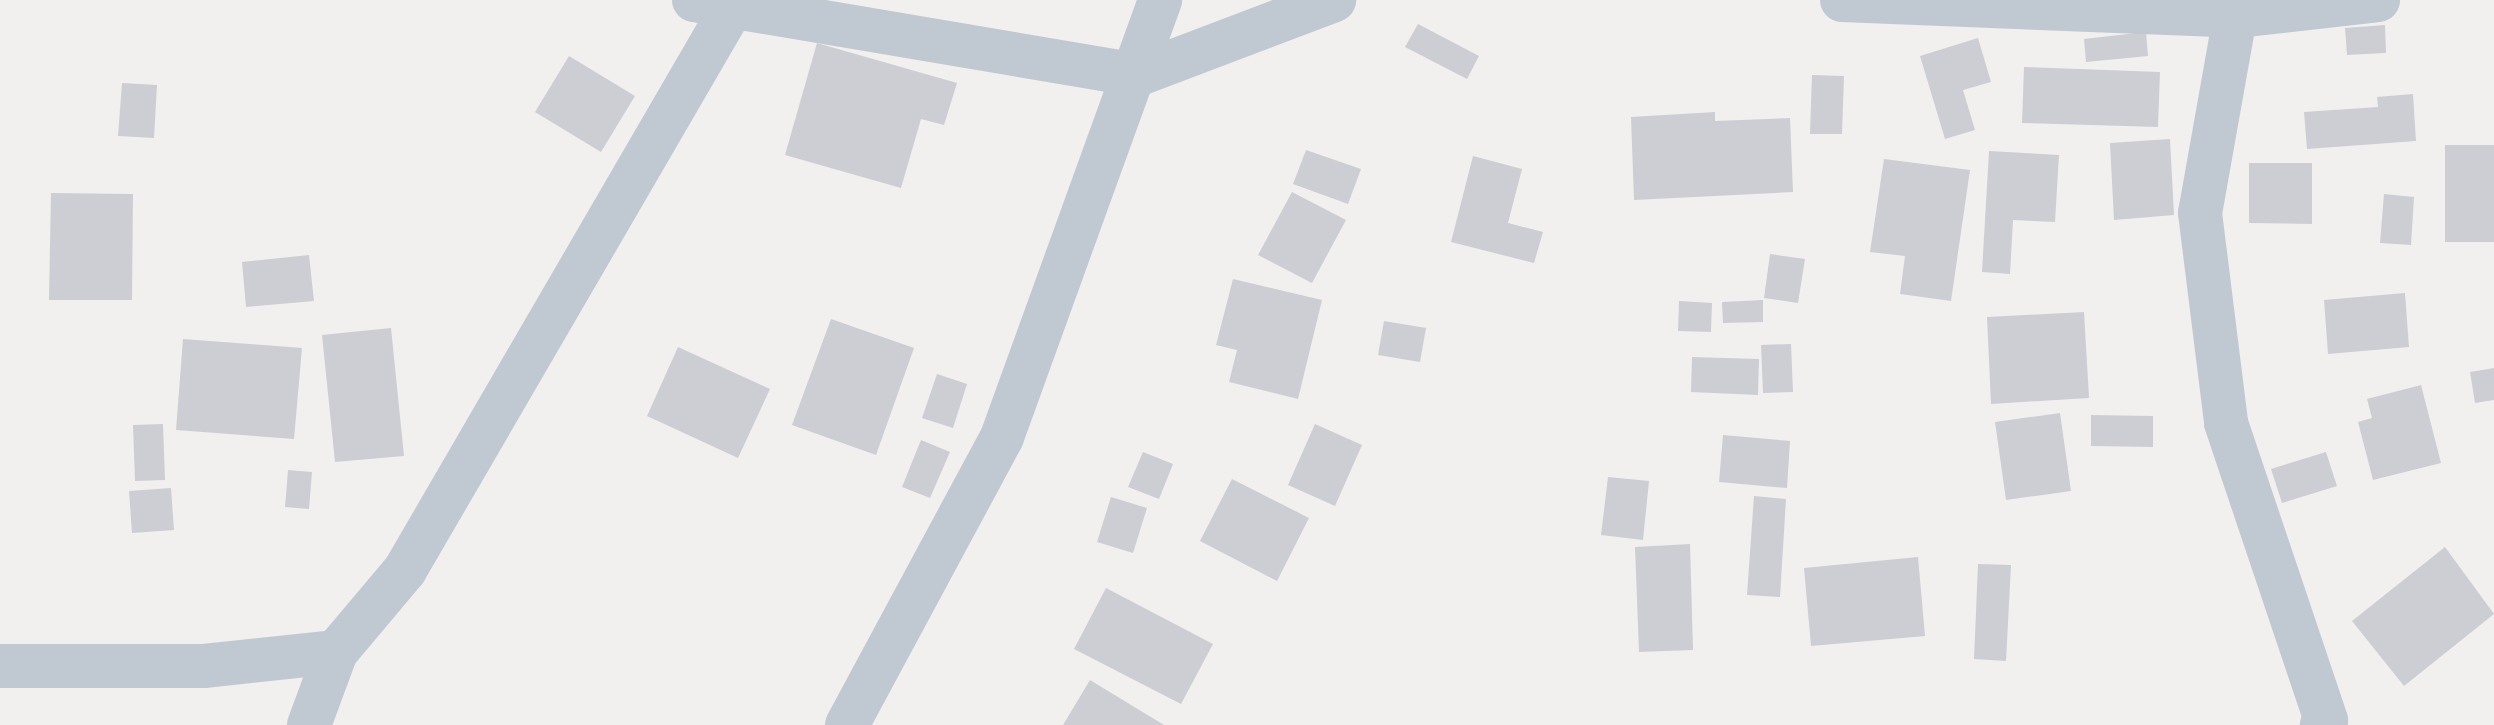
<!DOCTYPE html>
<html>
<head>
<meta charset="utf-8">
<style>
  body { margin:0 }
  #map { position:relative; width:2494px; height:725px; overflow:hidden; background:#f2efef; font-family:"IBM Plex Sans",sans-serif }
  div>[style] { position:absolute }
  [style*='--x'] { left:calc(var(--x)*1px); top:calc(var(--y)*1px); width:calc(var(--w)*1px); rotate:calc(var(--a)*1deg) }
  .building>* { inset:0; background:#ccced4 }
  .minor>* { height:44px; margin:-22px; padding:0 22px; transform-origin:22px; border-radius:22px; background:#c0c9d1 }
  span { translate:-50% -50%; white-space:nowrap; text-align:center; line-height:1.15; -webkit-text-stroke:8px #fff; paint-order:stroke }
</style>
</head>
<body>
<div id="map">
  <div class="building">
    <i style="clip-path:polygon(1418px 24px,1479px 56px,1467px 79px,1405px 47px)"></i>
    <i style="clip-path:polygon(2385px 25px,2386px 53px,2347px 55px,2345px 28px)"></i>
    <i style="clip-path:polygon(2146px 32px,2148px 56px,2086px 62px,2084px 39px)"></i>
    <i style="clip-path:polygon(1978px 38px,1991px 82px,1963px 90px,1975px 130px,1945px 139px,1920px 56px)"></i>
    <i style="clip-path:polygon(817px 43px,957px 83px,944px 125px,921px 119px,901px 188px,785px 155px)"></i>
    <i style="clip-path:polygon(569px 56px,635px 96px,601px 152px,535px 112px)"></i>
    <i style="clip-path:polygon(2024px 67px,2160px 72px,2158px 127px,2022px 123px)"></i>
    <i style="clip-path:polygon(1812px 75px,1844px 76px,1842px 134px,1810px 134px)"></i>
    <i style="clip-path:polygon(122px 83px,157px 85px,154px 138px,118px 136px)"></i>
    <i style="clip-path:polygon(2413px 94px,2416px 141px,2307px 149px,2304px 112px,2378px 107px,2377px 97px)"></i>
    <i style="clip-path:polygon(1715px 112px,1715px 121px,1790px 118px,1793px 192px,1634px 200px,1631px 117px)"></i>
    <i style="clip-path:polygon(2170px 139px,2174px 215px,2114px 220px,2110px 143px)"></i>
    <i style="clip-path:polygon(2445px 145px,2494px 145px,2494px 242px,2445px 242px)"></i>
    <i style="clip-path:polygon(1306px 150px,1361px 169px,1348px 204px,1293px 184px)"></i>
    <i style="clip-path:polygon(1989px 151px,2059px 155px,2055px 222px,2013px 220px,2010px 274px,1982px 272px)"></i>
    <i style="clip-path:polygon(1473px 156px,1522px 169px,1508px 223px,1543px 232px,1534px 263px,1451px 242px)"></i>
    <i style="clip-path:polygon(1884px 159px,1970px 170px,1951px 301px,1900px 294px,1905px 256px,1870px 252px)"></i>
    <i style="clip-path:polygon(2249px 163px,2312px 163px,2312px 224px,2249px 223px)"></i>
    <i style="clip-path:polygon(1292px 192px,1346px 220px,1312px 283px,1258px 255px)"></i>
    <i style="clip-path:polygon(51px 193px,133px 194px,132px 300px,49px 300px)"></i>
    <i style="clip-path:polygon(2384px 194px,2414px 197px,2411px 245px,2380px 243px)"></i>
    <i style="clip-path:polygon(1770px 254px,1805px 259px,1798px 303px,1764px 298px)"></i>
    <i style="clip-path:polygon(309px 255px,314px 301px,246px 307px,242px 262px)"></i>
    <i style="clip-path:polygon(1233px 279px,1322px 300px,1298px 399px,1229px 382px,1237px 350px,1216px 345px)"></i>
    <i style="clip-path:polygon(2405px 293px,2409px 347px,2328px 354px,2324px 300px)"></i>
    <i style="clip-path:polygon(1763px 300px,1763px 322px,1723px 323px,1722px 302px)"></i>
    <i style="clip-path:polygon(1679px 301px,1712px 303px,1711px 332px,1678px 331px)"></i>
    <i style="clip-path:polygon(2084px 312px,2089px 398px,1991px 404px,1987px 317px)"></i>
    <i style="clip-path:polygon(831px 319px,914px 348px,876px 455px,792px 425px)"></i>
    <i style="clip-path:polygon(1384px 321px,1426px 328px,1420px 362px,1378px 355px)"></i>
    <i style="clip-path:polygon(391px 328px,404px 456px,335px 462px,322px 335px)"></i>
    <i style="clip-path:polygon(183px 339px,302px 348px,294px 439px,176px 430px)"></i>
    <i style="clip-path:polygon(1791px 344px,1793px 392px,1763px 393px,1761px 345px)"></i>
    <i style="clip-path:polygon(678px 347px,770px 389px,738px 458px,647px 416px)"></i>
    <i style="clip-path:polygon(1692px 357px,1759px 359px,1758px 395px,1691px 392px)"></i>
    <i style="clip-path:polygon(2494px 368px,2494px 400px,2475px 403px,2470px 372px)"></i>
    <i style="clip-path:polygon(937px 374px,967px 384px,953px 428px,922px 418px)"></i>
    <i style="clip-path:polygon(2421px 385px,2441px 463px,2373px 480px,2358px 422px,2372px 418px,2367px 399px)"></i>
    <i style="clip-path:polygon(2060px 413px,2071px 491px,2006px 500px,1995px 422px)"></i>
    <i style="clip-path:polygon(2091px 415px,2153px 416px,2153px 447px,2091px 446px)"></i>
    <i style="clip-path:polygon(163px 424px,165px 480px,135px 481px,133px 425px)"></i>
    <i style="clip-path:polygon(1315px 424px,1362px 445px,1335px 506px,1288px 485px)"></i>
    <i style="clip-path:polygon(1723px 435px,1790px 441px,1787px 488px,1719px 482px)"></i>
    <i style="clip-path:polygon(921px 440px,950px 452px,930px 498px,902px 487px)"></i>
    <i style="clip-path:polygon(1143px 452px,1173px 464px,1159px 499px,1128px 487px)"></i>
    <i style="clip-path:polygon(2326px 452px,2337px 486px,2282px 503px,2271px 469px)"></i>
    <i style="clip-path:polygon(288px 470px,312px 472px,309px 509px,285px 507px)"></i>
    <i style="clip-path:polygon(1608px 477px,1649px 481px,1643px 540px,1601px 535px)"></i>
    <i style="clip-path:polygon(1232px 479px,1309px 518px,1277px 581px,1200px 541px)"></i>
    <i style="clip-path:polygon(171px 488px,174px 530px,132px 533px,129px 491px)"></i>
    <i style="clip-path:polygon(1754px 496px,1786px 499px,1780px 597px,1747px 595px)"></i>
    <i style="clip-path:polygon(1111px 497px,1147px 508px,1133px 553px,1097px 542px)"></i>
    <i style="clip-path:polygon(1690px 544px,1693px 650px,1639px 652px,1635px 547px)"></i>
    <i style="clip-path:polygon(2445px 547px,2494px 614px,2404px 686px,2352px 621px)"></i>
    <i style="clip-path:polygon(1918px 557px,1925px 636px,1811px 646px,1804px 568px)"></i>
    <i style="clip-path:polygon(1978px 564px,2011px 565px,2006px 661px,1974px 659px)"></i>
    <i style="clip-path:polygon(1106px 588px,1213px 644px,1181px 704px,1074px 649px)"></i>
    <i style="clip-path:polygon(1090px 680px,1164px 725px,1063px 725px)"></i>
  </div>
  <div class="minor">
    <i style="--x:694;--y:0;--w:449;--a:9.6"></i>
    <i style="--x:1137;--y:75;--w:211;--a:-20.8"></i>
    <i style="--x:1842;--y:0;--w:396;--a:2.3"></i>
    <i style="--x:2238;--y:16;--w:141;--a:-6.5"></i>
    <i style="--x:2238;--y:0;--w:216;--a:100.1"></i>
    <i style="--x:2200;--y:213;--w:212;--a:82.9"></i>
    <i style="--x:2226;--y:423;--w:314;--a:71.4"></i>
    <i style="--x:2326;--y:721;--w:6;--a:135"></i>
    <i style="--x:0;--y:666;--w:204;--a:0"></i>
    <i style="--x:204;--y:666;--w:133;--a:-6.1"></i>
    <i style="--x:309;--y:725;--w:78;--a:-69.7"></i>
    <i style="--x:336;--y:652;--w:107;--a:-49.9"></i>
    <i style="--x:405;--y:570;--w:655;--a:-59.83"></i>
    <i style="--x:847;--y:725;--w:327;--a:-61.7"></i>
    <i style="--x:1002;--y:437;--w:465;--a:-70.1"></i>
  </div>
</div>
</body>
</html>
